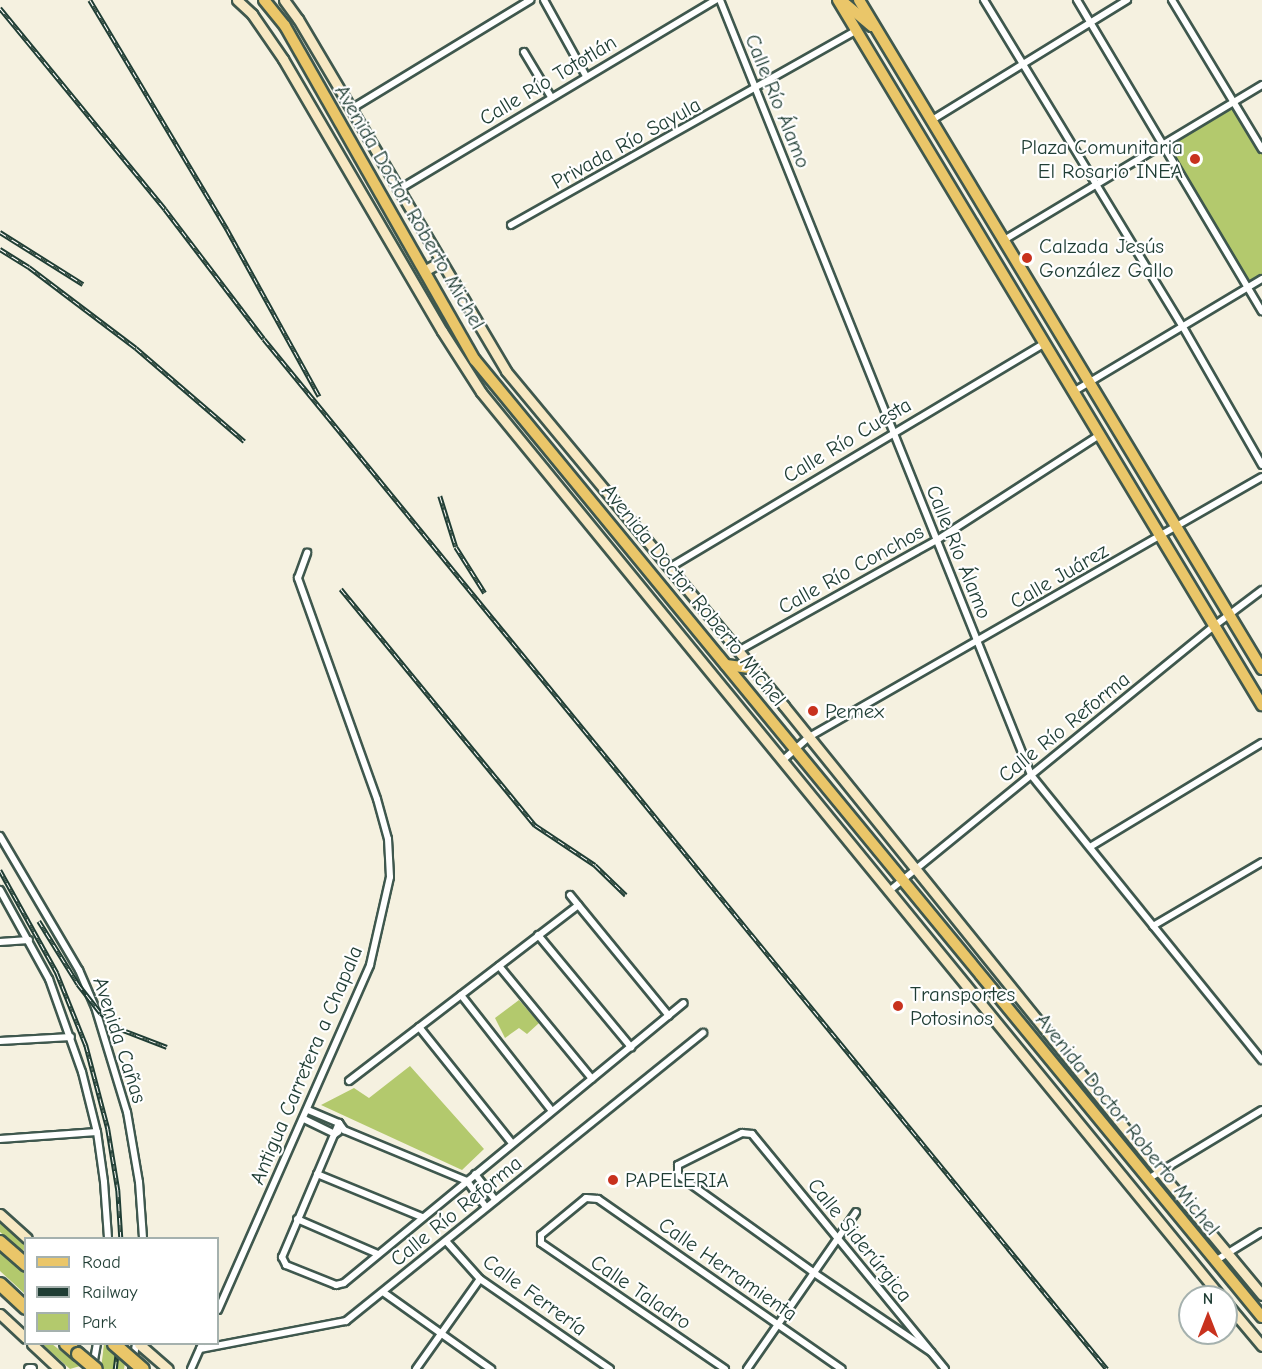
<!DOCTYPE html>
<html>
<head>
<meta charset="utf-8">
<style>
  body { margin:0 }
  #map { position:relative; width:1262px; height:1369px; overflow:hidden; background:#f5f1e0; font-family:"Comic Neue",sans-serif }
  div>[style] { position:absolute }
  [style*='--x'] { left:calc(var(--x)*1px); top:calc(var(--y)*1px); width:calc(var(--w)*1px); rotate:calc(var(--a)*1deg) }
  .green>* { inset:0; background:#b3c96d }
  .roads { filter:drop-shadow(2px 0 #3f584e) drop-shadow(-2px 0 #3f584e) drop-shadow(0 2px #3f584e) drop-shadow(0 -2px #3f584e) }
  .minor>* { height:6px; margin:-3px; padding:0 3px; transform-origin:3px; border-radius:3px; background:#fff }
  .tertiary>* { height:8px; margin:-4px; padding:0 4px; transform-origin:4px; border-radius:4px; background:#fff }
  .secondary>* { height:9px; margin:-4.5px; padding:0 4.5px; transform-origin:4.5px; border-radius:4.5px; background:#f7e8c3 }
  .primary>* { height:10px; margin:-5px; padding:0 5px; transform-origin:5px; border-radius:5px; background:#eac669 }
  .motorway>* { height:12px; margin:-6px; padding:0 6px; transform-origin:6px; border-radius:6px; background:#eac669 }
  .rail>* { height:4.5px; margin-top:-2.25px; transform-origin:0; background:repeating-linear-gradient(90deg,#fff 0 7px,#1f3d34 0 14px); box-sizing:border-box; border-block:2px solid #1f3d34 }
  .bridges { filter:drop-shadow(2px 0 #3f584e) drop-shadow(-2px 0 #3f584e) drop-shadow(0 2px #3f584e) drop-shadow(0 -2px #3f584e) }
  .motorway-bridge>* { height:12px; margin:-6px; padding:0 6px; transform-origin:6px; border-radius:6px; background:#eac669 }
  .dots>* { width:16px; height:16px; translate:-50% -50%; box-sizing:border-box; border:3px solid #fff; border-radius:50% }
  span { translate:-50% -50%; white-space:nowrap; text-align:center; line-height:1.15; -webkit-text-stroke:4.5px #fff; paint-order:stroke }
  .street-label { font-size:21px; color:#1f3d34 }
  .poi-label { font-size:21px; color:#1f3d34 }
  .right { translate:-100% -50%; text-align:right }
  .left { translate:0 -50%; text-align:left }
  .legend { position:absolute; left:24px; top:1237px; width:195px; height:108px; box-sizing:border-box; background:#fff; border:2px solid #a5b1ae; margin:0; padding:8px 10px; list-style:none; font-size:18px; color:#1f3d34 }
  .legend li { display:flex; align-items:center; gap:12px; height:30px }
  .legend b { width:30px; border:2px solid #a5b1ae }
  .north { position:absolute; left:1178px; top:1285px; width:60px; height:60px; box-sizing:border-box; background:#fff; border:2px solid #a5b1ae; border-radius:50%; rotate:0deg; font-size:16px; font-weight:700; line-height:24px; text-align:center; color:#1f3d34 }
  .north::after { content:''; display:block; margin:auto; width:21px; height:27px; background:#c8321e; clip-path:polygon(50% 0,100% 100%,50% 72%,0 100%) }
</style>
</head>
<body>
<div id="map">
  <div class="green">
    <i style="clip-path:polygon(1233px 105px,1262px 153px,1262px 276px,1248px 284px,1166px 146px)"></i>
    <i style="clip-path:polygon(519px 1000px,539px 1023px,527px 1034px,519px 1028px,505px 1038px,495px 1018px)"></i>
    <i style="clip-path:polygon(410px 1066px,484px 1149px,462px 1170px,321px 1105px,354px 1088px,369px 1098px)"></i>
    <i style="clip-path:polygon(0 1220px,25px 1244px,23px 1253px,0 1232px)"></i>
    <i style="clip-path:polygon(0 1248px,25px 1271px,25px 1294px,0 1271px)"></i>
    <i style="clip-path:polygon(42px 1344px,52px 1344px,80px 1366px,70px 1369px)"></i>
    <i style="clip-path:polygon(104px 1344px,128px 1345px,124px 1369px,101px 1369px)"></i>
  </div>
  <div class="roads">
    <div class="minor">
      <i style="--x:544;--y:0;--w:87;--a:61.1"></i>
      <i style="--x:720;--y:0;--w:835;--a:68.13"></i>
      <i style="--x:1031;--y:775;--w:367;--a:51"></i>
      <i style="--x:984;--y:0;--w:383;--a:58.7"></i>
      <i style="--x:1183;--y:327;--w:159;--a:60.2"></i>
      <i style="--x:1077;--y:0;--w:362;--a:59.3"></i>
      <i style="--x:1172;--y:0;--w:174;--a:58.9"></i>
      <i style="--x:524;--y:52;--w:52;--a:59"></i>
      <i style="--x:351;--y:109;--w:210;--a:-31.3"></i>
      <i style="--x:932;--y:120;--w:229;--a:-31.6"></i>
      <i style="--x:398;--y:190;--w:370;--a:-30.9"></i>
      <i style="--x:511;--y:225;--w:395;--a:-29.4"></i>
      <i style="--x:1004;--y:240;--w:301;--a:-31"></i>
      <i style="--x:1073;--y:392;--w:220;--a:-30.9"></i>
      <i style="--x:669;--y:568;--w:436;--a:-30.9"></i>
      <i style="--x:738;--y:651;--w:228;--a:-29.2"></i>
      <i style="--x:937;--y:540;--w:193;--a:-32.9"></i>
      <i style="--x:782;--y:761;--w:36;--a:-42"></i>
      <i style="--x:809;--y:737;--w:522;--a:-29.85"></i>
      <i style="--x:0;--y:836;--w:156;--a:59.5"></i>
      <i style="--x:79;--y:970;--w:40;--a:66.6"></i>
      <i style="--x:95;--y:1007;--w:110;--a:73.1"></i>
      <i style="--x:127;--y:1112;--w:71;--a:80.3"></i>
      <i style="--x:139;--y:1182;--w:56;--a:85.9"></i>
      <i style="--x:1090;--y:847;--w:201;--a:-31.2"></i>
      <i style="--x:0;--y:890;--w:102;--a:61.2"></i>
      <i style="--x:49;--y:979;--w:99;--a:70.5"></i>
      <i style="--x:82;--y:1072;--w:62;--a:76"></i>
      <i style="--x:97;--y:1132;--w:50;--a:82"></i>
      <i style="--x:104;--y:1182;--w:56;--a:85.9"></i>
      <i style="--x:889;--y:891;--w:419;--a:-39.2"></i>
      <i style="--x:1214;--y:626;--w:60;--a:-36.9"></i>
      <i style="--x:570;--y:895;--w:156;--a:50.7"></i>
      <i style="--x:1153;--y:926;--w:126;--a:-30.4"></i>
      <i style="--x:538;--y:935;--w:146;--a:50.3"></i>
      <i style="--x:0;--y:942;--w:29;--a:-4"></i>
      <i style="--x:499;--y:966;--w:146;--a:50.5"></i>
      <i style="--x:461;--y:995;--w:147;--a:51.9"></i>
      <i style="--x:419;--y:1027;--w:149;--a:51.3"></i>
      <i style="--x:0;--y:1041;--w:71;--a:-3.2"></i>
      <i style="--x:349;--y:1081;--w:289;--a:-37.5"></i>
      <i style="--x:308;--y:1110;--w:34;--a:23"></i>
      <i style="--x:339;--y:1123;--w:9;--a:54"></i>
      <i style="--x:344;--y:1130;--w:133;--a:22.5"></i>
      <i style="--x:467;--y:1181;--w:32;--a:54"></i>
      <i style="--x:304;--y:1119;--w:34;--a:26"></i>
      <i style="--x:335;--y:1134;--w:4;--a:-34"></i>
      <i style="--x:339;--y:1123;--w:146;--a:113"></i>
      <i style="--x:282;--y:1257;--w:9;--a:63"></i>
      <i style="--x:286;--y:1265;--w:54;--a:21.8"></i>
      <i style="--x:336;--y:1285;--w:8;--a:-14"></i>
      <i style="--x:344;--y:1283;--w:440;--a:-39.5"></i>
      <i style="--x:0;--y:1139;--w:97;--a:-4.1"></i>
      <i style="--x:317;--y:1174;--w:113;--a:22.3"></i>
      <i style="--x:475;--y:1174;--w:33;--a:52"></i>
      <i style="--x:1148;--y:1179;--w:133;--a:-31.2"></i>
      <i style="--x:297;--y:1219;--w:88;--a:23.4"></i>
      <i style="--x:446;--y:1241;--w:51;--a:48.2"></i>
      <i style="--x:480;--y:1279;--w:158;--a:34.7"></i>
      <i style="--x:1215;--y:1261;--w:55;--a:-31.7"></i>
      <i style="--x:383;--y:1292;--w:133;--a:35.5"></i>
      <i style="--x:218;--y:1310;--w:377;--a:-66.2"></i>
      <i style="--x:370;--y:965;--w:90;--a:-77.2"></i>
      <i style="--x:390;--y:877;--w:38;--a:-93"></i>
      <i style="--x:388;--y:839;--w:41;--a:-105.4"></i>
      <i style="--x:377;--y:799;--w:235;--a:-109.7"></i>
      <i style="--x:298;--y:578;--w:27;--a:-70"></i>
      <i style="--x:200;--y:1349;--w:149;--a:-10.9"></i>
      <i style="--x:346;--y:1321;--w:459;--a:-38.9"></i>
      <i style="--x:931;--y:1352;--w:143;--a:-145.9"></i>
      <i style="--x:813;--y:1272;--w:166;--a:-144.3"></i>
      <i style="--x:678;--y:1175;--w:10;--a:-90"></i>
      <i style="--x:678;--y:1165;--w:72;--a:-26.6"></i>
      <i style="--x:742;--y:1133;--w:10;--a:6"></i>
      <i style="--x:752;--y:1134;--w:304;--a:50.6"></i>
      <i style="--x:93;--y:1366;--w:22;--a:-80"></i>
      <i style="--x:132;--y:1369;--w:25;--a:-81"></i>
      <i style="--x:191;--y:1369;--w:27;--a:-66"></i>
      <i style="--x:416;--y:1369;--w:110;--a:-54.6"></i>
      <i style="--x:725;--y:1369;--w:223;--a:-145.6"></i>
      <i style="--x:541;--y:1243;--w:8;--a:-90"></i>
      <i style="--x:541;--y:1235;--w:58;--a:-39.4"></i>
      <i style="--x:586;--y:1198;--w:12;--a:5"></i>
      <i style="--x:598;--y:1199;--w:297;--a:34.9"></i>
      <i style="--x:747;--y:1369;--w:191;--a:-55.2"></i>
    </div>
    <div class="tertiary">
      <i style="--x:29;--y:1369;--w:3;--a:0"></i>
    </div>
    <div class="secondary">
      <i style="--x:237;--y:0;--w:21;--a:43"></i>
      <i style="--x:252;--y:14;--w:55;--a:55.4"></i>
      <i style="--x:283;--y:59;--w:315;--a:59.7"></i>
      <i style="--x:442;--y:331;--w:72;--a:57.4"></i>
      <i style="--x:481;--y:392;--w:1169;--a:50.73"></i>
      <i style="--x:284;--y:0;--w:24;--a:54"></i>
      <i style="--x:298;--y:19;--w:409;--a:59.4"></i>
      <i style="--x:506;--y:371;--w:435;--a:50.3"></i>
      <i style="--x:784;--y:706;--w:599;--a:51.1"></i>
      <i style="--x:1160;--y:1172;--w:160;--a:50.3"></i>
      <i style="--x:424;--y:271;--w:18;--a:-29"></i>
      <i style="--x:0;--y:1214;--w:36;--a:42"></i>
      <i style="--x:1226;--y:1303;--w:56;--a:50.1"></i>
      <i style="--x:0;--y:1314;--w:35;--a:43"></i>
      <i style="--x:32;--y:1344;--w:37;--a:43"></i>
      <i style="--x:139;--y:1344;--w:38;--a:41"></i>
    </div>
    <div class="primary">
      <i style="--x:264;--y:0;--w:33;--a:51"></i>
      <i style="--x:285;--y:26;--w:384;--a:60.4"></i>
      <i style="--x:475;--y:360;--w:1239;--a:50.57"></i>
      <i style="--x:838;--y:0;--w:823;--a:58.98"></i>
      <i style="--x:859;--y:0;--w:781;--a:58.94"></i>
      <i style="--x:842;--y:1;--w:39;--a:40"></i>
      <i style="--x:726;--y:665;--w:26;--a:7"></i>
    </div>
    <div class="motorway">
      <i style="--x:0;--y:1242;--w:35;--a:41"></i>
      <i style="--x:0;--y:1284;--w:35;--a:43"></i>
      <i style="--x:66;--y:1344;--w:16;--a:40"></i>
    </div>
  </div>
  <div class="rail">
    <i style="--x:90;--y:0;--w:267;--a:59.1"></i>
    <i style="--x:227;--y:229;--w:191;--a:61.1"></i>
    <i style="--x:0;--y:8;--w:260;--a:50.6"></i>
    <i style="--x:165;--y:209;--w:163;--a:52.7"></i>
    <i style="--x:264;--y:339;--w:1331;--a:50.7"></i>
    <i style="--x:0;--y:232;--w:98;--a:32.1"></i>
    <i style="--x:0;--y:249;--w:34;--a:32"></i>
    <i style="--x:29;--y:267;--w:134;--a:37.1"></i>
    <i style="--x:136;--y:348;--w:143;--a:40.7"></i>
    <i style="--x:440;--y:496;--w:53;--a:72.6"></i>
    <i style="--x:456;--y:547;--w:54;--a:57.8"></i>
    <i style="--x:341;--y:589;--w:306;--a:50.6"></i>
    <i style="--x:535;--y:825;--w:72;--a:33.7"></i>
    <i style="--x:595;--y:865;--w:43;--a:44.1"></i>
    <i style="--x:0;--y:870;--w:118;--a:61"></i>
    <i style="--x:57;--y:973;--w:78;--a:68.1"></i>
    <i style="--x:86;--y:1045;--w:87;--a:75.3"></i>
    <i style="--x:108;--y:1129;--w:62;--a:80.7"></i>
    <i style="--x:118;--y:1190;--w:48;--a:86.4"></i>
    <i style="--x:39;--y:921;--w:74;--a:58.2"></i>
    <i style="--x:78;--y:984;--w:37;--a:52"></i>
    <i style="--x:101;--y:1013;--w:28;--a:38"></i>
    <i style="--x:123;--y:1030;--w:47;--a:21.1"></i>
    <i style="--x:115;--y:1369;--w:25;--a:-83"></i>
  </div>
  <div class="bridges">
    <div class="motorway-bridge">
      <i style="--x:114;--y:1344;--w:38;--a:41"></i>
      <i style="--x:78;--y:1354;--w:23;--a:40"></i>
    </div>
  </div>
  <div class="dots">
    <i style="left:1195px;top:159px;background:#c8321e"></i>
    <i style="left:1027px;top:258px;background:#c8321e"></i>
    <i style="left:813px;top:711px;background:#c8321e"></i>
    <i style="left:898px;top:1006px;background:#c8321e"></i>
    <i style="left:613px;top:1180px;background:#c8321e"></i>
  </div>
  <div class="street-label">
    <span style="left:548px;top:80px;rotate:-31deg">Calle Río Tototlán</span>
    <span style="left:778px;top:101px;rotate:68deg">Calle Río Álamo</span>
    <span style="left:626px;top:143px;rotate:-29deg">Privada Río Sayula</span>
    <span style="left:410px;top:207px;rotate:60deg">Avenida Doctor Roberto Michel</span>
    <span style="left:847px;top:440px;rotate:-31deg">Calle Río Cuesta</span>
    <span style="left:959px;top:552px;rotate:68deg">Calle Río Álamo</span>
    <span style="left:851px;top:569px;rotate:-29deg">Calle Río Conchos</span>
    <span style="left:1059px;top:576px;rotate:-30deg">Calle Juárez</span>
    <span style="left:694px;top:595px;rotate:51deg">Avenida Doctor Roberto Michel</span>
    <span style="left:1064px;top:727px;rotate:-39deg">Calle Río Reforma</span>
    <span style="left:120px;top:1040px;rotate:72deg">Avenida Cañas</span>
    <span style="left:306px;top:1065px;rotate:-67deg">Antigua Carretera a Chapala</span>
    <span style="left:1128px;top:1124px;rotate:51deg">Avenida Doctor Roberto Michel</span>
    <span style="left:456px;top:1211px;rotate:-39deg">Calle Río Reforma</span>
    <span style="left:860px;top:1240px;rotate:51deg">Calle Siderúrgica</span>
    <span style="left:728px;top:1269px;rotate:35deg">Calle Herramienta</span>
    <span style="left:641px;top:1292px;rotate:34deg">Calle Taladro</span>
    <span style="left:535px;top:1295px;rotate:36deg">Calle Ferrería</span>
  </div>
  <div class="poi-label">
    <span class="right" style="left:1183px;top:159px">Plaza Comunitaria<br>El Rosario INEA</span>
    <span class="left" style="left:1039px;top:258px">Calzada Jesús<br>González Gallo</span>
    <span class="left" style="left:825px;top:711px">Pemex</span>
    <span class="left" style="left:910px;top:1006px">Transportes<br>Potosinos</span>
    <span class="left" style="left:625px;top:1180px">PAPELERIA</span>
  </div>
  <ul class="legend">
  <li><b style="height:8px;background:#eac669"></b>Road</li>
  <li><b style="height:8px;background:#1f3d34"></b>Railway</li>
  <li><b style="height:16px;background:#b3c96d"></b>Park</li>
  </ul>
  <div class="north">N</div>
</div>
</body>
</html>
